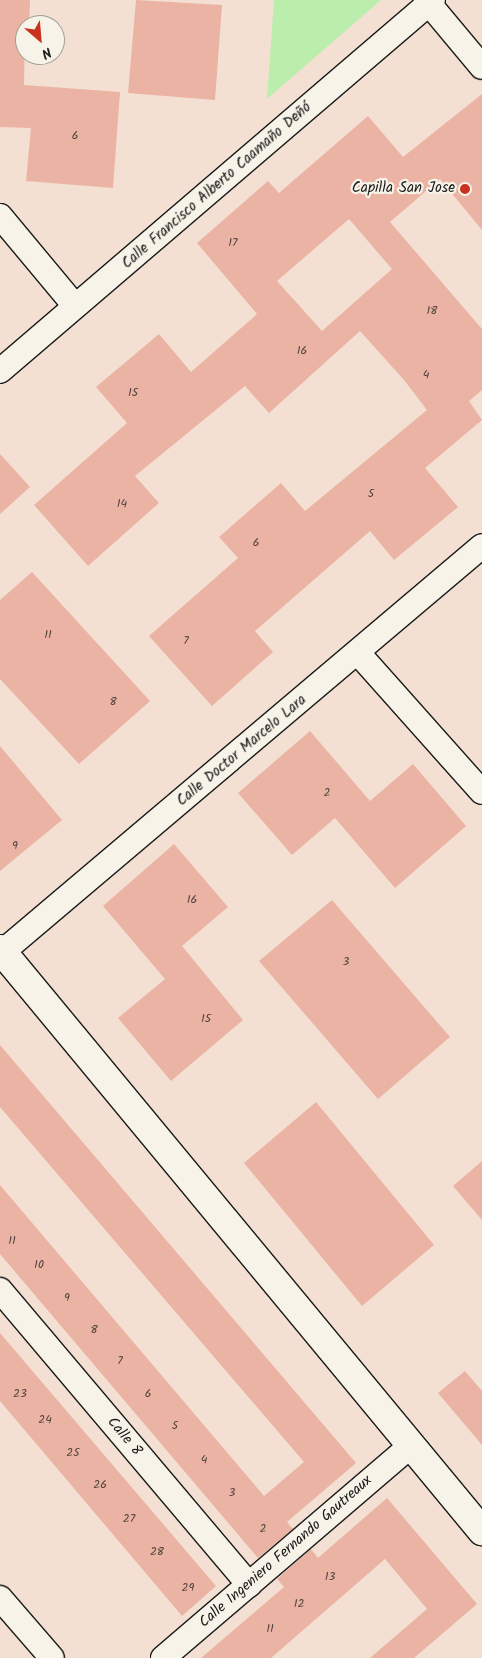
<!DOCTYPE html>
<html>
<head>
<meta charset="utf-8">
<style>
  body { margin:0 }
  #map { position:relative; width:482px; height:1658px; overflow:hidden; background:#f3e0d3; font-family:Kalam,sans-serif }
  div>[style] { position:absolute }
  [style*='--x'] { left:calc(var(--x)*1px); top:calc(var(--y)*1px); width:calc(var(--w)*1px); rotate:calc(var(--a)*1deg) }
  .green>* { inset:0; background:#bbedac }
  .building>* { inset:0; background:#ebb3a3 }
  .roads { filter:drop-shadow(1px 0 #1c1c1c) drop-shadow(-1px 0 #1c1c1c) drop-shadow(0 1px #1c1c1c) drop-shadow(0 -1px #1c1c1c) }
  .street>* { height:24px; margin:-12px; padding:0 12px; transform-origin:12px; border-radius:12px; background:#f7f3e8 }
  .secondary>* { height:28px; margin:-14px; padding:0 14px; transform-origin:14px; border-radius:14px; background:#f7f3e8 }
  .dots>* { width:14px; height:14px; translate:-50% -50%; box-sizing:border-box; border:2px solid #f7f3e8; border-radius:50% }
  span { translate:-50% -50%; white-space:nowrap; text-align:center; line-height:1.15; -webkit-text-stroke:4.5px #f7f3e8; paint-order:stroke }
  .number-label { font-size:12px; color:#50423e }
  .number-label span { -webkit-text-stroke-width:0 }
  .street-label { font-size:15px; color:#1c1c1c }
  .poi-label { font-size:15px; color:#1c1c1c }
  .right { translate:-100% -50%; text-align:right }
  .north { position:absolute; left:15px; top:15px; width:50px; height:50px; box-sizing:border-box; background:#f7f3e8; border:1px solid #9f9d96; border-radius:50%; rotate:153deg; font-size:14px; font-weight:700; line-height:20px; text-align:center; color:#1c1c1c }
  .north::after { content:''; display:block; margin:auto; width:18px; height:22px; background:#c8321e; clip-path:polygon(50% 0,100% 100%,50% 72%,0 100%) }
</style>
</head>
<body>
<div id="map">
  <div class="green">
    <i style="clip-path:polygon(274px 0,381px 0,267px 99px)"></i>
  </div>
  <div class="building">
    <i style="clip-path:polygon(0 0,30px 0,29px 25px,25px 25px,24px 85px,120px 92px,113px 188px,26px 181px,31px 128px,0 127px)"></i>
    <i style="clip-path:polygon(136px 0,222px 5px,215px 100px,128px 93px)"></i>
    <i style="clip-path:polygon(evenodd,482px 94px,482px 230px,440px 179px,390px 222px,482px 329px,482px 390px,469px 401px,482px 420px,425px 468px,458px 507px,394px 560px,370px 531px,255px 631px,273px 652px,212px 706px,149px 636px,238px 558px,219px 537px,281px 483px,305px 511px,427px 410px,404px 380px,360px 331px,269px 413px,245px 386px,135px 476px,159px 503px,88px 566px,34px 505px,127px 423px,96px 387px,159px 334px,191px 372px,257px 314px,197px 243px,268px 181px,279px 193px,368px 116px,403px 157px,482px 94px,349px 219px,392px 269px,322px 331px,277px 281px,349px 219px)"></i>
    <i style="clip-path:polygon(0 454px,30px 487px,0 514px)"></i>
    <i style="clip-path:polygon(32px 572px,150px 701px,79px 764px,0 679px,0 600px)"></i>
    <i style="clip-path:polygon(310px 731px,370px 801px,413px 764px,466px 826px,395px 888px,335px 818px,292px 855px,238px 793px)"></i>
    <i style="clip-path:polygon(0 746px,62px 820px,0 871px)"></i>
    <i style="clip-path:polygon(174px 844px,228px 907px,182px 946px,243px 1020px,171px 1081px,118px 1018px,165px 979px,103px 906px)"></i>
    <i style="clip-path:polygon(332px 900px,450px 1037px,378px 1099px,259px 961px)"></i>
    <i style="clip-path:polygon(0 1045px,356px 1463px,287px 1522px,293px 1529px,258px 1558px,0 1254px,0 1185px,264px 1496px,304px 1462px,0 1107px)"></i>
    <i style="clip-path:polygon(316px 1102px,434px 1245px,362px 1306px,244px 1163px)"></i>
    <i style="clip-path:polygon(482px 1161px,482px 1220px,453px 1186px)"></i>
    <i style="clip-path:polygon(0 1333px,216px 1586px,182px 1616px,0 1401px)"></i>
    <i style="clip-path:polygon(465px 1371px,482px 1391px,482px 1445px,438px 1393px)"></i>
    <i style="clip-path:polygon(387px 1498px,477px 1604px,414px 1658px,370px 1658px,427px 1609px,385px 1559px,271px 1658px,201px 1658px,284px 1587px,277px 1579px,311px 1549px,318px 1558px)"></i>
  </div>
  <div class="roads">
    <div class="street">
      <i style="--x:426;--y:0;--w:87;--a:50.1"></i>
      <i style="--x:0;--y:216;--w:117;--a:50.2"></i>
      <i style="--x:0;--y:371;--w:570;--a:-40.59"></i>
      <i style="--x:358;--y:653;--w:186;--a:48.3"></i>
      <i style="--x:0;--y:954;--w:631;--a:-40.25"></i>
      <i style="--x:0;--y:1290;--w:386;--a:49.8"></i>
      <i style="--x:0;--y:1598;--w:79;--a:49.1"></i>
      <i style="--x:163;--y:1658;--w:326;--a:-40.6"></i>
    </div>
    <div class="secondary">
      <i style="--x:0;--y:949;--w:756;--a:50.37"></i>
    </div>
  </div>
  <div class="dots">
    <i style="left:465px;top:189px;background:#c8321e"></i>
  </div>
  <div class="number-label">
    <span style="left:75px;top:136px">6</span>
    <span style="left:233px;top:243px">17</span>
    <span style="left:432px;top:311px">18</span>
    <span style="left:302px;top:351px">16</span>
    <span style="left:426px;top:375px">4</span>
    <span style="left:133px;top:393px">15</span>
    <span style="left:371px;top:494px">5</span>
    <span style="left:122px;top:504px">14</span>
    <span style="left:256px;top:543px">6</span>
    <span style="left:48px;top:635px">11</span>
    <span style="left:186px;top:641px">7</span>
    <span style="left:113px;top:702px">8</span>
    <span style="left:327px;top:793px">2</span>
    <span style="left:15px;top:846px">9</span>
    <span style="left:192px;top:900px">16</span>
    <span style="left:346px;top:962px">3</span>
    <span style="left:206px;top:1019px">15</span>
    <span style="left:12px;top:1241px">11</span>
    <span style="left:39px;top:1265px">10</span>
    <span style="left:67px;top:1298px">9</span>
    <span style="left:94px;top:1330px">8</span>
    <span style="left:120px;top:1361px">7</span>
    <span style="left:20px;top:1394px">23</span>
    <span style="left:148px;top:1394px">6</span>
    <span style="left:45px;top:1420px">24</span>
    <span style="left:175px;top:1426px">5</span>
    <span style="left:73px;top:1453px">25</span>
    <span style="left:204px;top:1460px">4</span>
    <span style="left:100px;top:1485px">26</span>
    <span style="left:232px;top:1493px">3</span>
    <span style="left:129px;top:1519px">27</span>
    <span style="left:263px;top:1529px">2</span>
    <span style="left:157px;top:1552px">28</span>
    <span style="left:330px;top:1577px">13</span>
    <span style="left:188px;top:1588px">29</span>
    <span style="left:299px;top:1604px">12</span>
    <span style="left:270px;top:1629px">11</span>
  </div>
  <div class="street-label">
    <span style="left:217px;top:186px;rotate:-41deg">Calle Francisco Alberto Caamaño Deñó</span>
    <span style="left:242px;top:751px;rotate:-40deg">Calle Doctor Marcelo Lara</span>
    <span style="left:124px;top:1437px;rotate:50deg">Calle 8</span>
    <span style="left:286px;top:1552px;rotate:-41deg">Calle Ingeniero Fernando Gautreaux</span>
  </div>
  <div class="poi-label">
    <span class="right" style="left:455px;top:189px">Capilla San Jose</span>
  </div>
  <div class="north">N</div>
</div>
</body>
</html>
